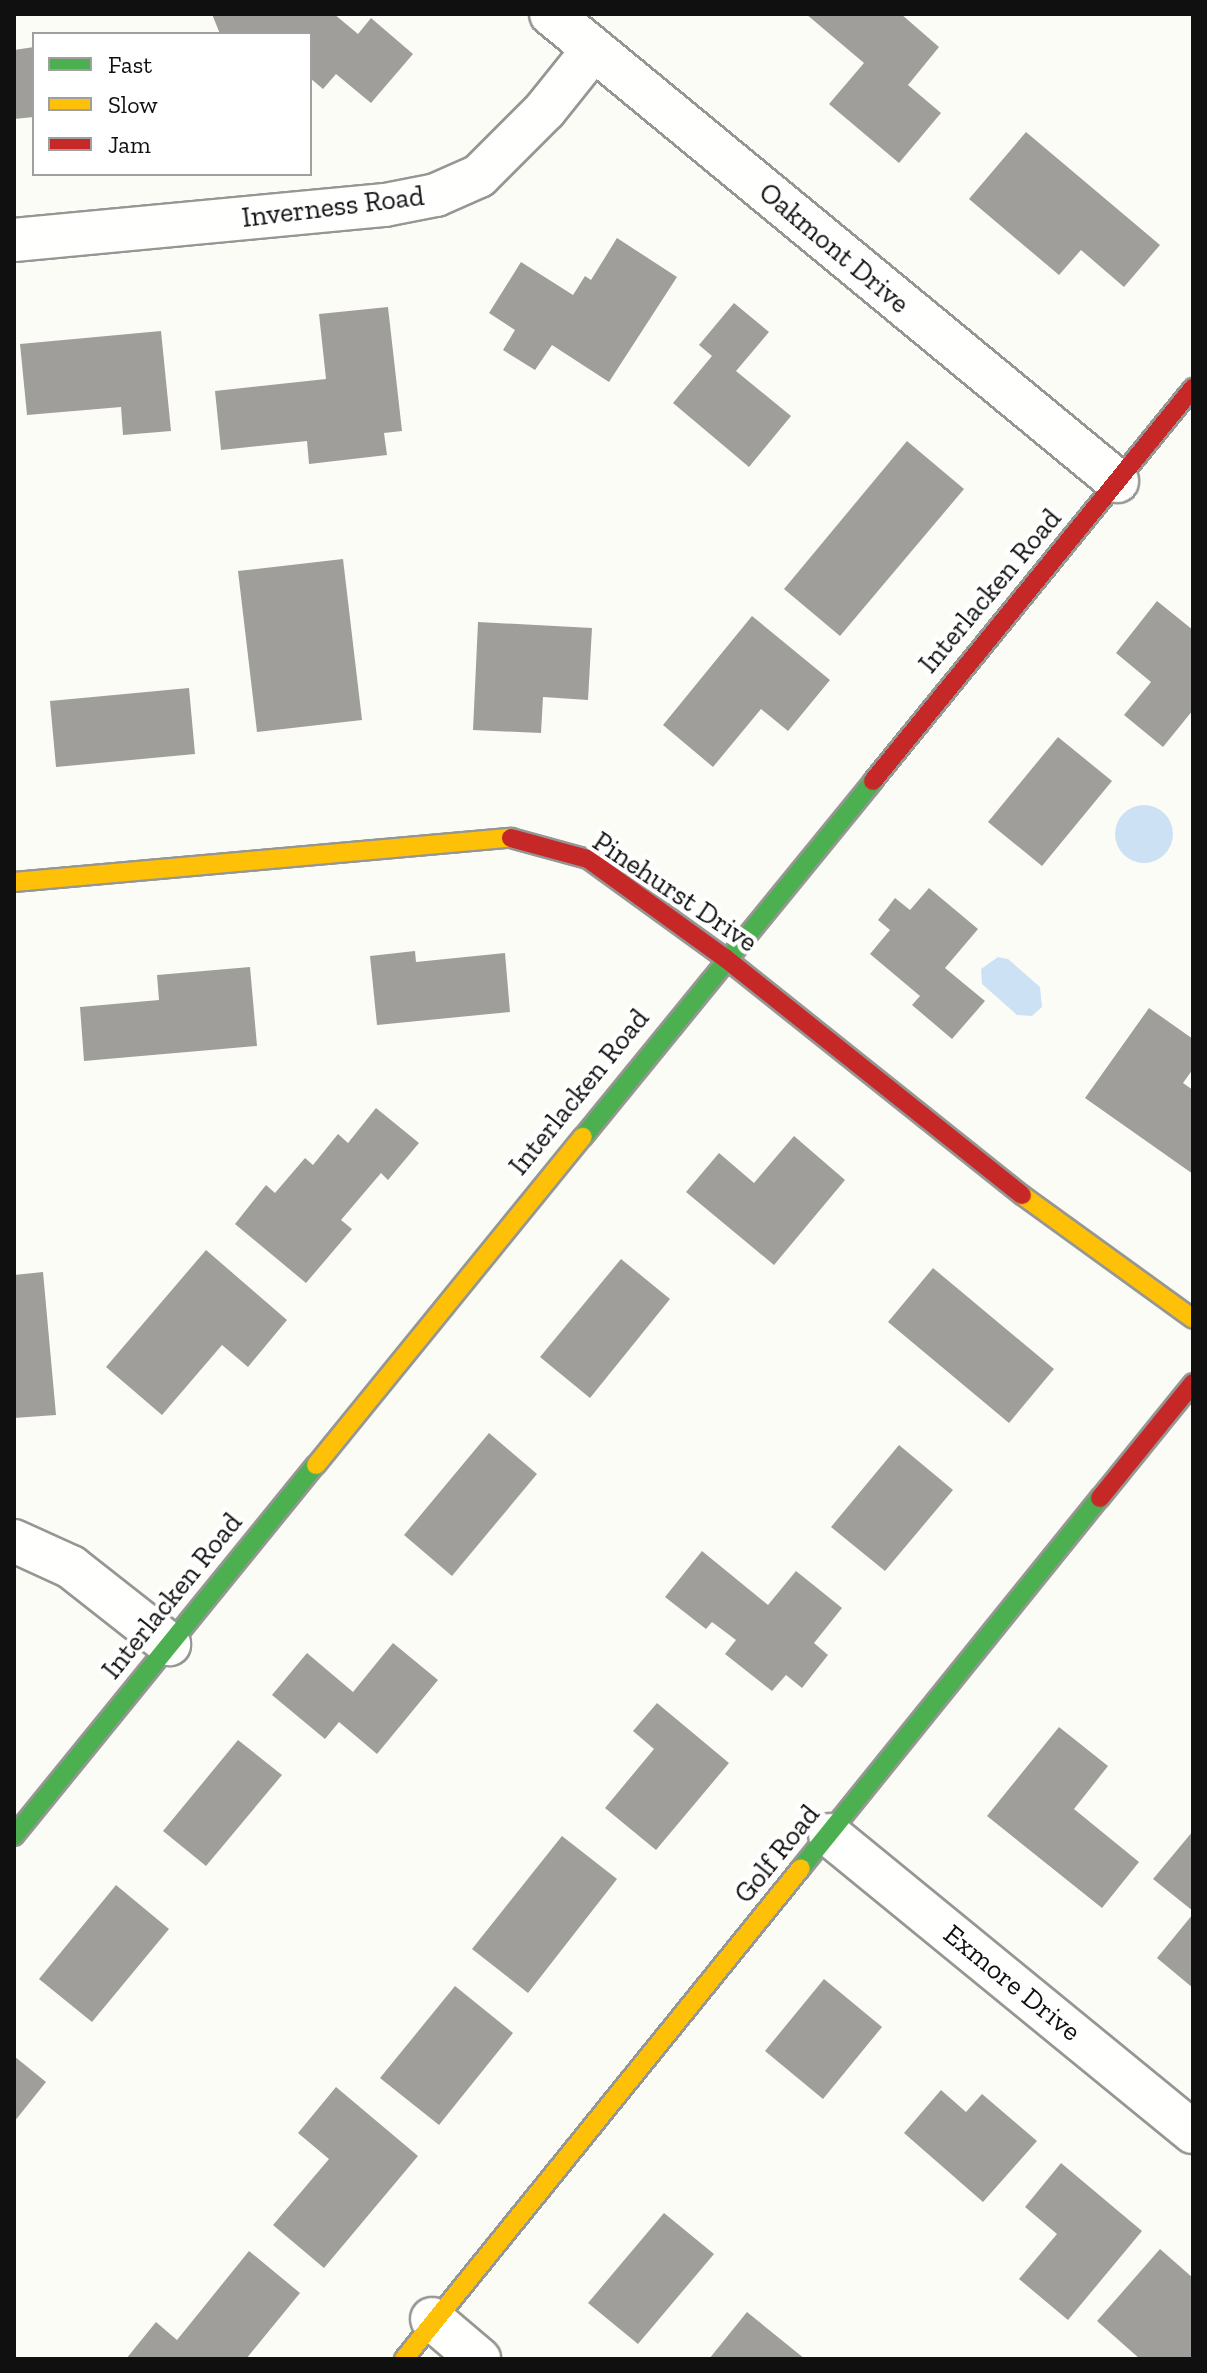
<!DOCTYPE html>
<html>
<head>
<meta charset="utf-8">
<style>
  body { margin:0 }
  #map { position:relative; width:1207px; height:2373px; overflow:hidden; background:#fcfcf6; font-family:"Zilla Slab",serif }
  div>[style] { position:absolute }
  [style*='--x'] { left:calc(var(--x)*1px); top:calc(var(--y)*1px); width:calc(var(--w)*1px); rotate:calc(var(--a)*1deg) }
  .water>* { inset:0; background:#cde1f5 }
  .round { border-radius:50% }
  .building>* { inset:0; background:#a09e9b }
  .roads { filter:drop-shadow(2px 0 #969694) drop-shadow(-2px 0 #969694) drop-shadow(0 2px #969694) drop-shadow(0 -2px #969694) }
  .street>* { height:42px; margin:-21px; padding:0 21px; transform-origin:21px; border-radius:21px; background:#fffffe }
  .fast>* { height:18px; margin:-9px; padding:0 9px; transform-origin:9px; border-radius:9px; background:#4caf50 }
  .slow>* { height:18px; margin:-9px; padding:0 9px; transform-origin:9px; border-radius:9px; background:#ffc107 }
  .jam>* { height:18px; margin:-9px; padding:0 9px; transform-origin:9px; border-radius:9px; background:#c62828 }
  span { translate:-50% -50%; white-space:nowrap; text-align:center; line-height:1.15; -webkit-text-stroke:8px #fff; paint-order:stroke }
  .street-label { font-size:28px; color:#101010 }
  .frame { position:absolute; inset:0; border:16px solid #101010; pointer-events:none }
  .legend { position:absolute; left:32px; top:32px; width:280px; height:144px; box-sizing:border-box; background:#fff; border:2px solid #9f9f9f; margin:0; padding:10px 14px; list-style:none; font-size:24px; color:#101010 }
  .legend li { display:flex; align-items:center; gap:16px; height:40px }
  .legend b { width:40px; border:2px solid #9f9f9f }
</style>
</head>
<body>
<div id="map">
  <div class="water">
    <i class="round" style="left:1115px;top:805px;width:58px;height:58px"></i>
    <i style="clip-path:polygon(998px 957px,1008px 959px,1040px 987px,1042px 1007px,1032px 1016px,1017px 1015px,982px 984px,981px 969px)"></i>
  </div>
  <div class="building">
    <i style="clip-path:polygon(212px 14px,334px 14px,358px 34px,371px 18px,413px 54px,371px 103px,336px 74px,323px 89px,310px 78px,310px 34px,220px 34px)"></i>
    <i style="clip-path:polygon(806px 14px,901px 14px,939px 47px,908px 85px,941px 113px,899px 163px,829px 104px,864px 63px)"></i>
    <i style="clip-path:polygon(34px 47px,34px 117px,14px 119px,14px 50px)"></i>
    <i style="clip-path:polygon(1026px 132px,1160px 245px,1124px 287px,1081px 250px,1059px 275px,969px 199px)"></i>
    <i style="clip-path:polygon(617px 238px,677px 277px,609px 382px,552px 345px,535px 370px,503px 350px,515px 330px,489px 313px,521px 262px,573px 295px,585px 276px,591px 280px)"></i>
    <i style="clip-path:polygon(734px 303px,769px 332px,736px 371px,791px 416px,749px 467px,673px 403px,712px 356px,699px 345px)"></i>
    <i style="clip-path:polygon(388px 307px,402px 431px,384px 433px,387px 455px,309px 464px,307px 441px,221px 450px,215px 391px,326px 379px,319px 314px)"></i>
    <i style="clip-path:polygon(161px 331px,171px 431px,123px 435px,121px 407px,27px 415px,20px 344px)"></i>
    <i style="clip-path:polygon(907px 441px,964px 489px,840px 636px,784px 589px)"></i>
    <i style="clip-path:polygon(343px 559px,362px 720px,257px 732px,238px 571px)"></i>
    <i style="clip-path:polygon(1157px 601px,1193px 630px,1193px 710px,1163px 747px,1124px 715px,1151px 682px,1116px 653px)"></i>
    <i style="clip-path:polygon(752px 616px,830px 680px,788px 731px,761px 709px,713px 767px,663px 725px)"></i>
    <i style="clip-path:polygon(478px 622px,592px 628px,588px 700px,543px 697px,541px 733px,473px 730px)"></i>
    <i style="clip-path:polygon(189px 688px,195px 754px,56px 767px,50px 701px)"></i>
    <i style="clip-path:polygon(1058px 737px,1112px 781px,1042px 866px,988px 822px)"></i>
    <i style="clip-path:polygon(929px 888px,978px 929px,945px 968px,985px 1001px,952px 1039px,912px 1005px,920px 996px,870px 954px,890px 930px,878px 920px,895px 898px,910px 910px)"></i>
    <i style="clip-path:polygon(415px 951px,416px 962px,505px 953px,510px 1012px,377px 1025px,370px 956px)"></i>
    <i style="clip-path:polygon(250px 967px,257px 1046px,84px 1061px,80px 1007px,159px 1000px,157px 975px)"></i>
    <i style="clip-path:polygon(1149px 1008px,1193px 1039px,1193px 1069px,1183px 1083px,1193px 1090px,1193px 1174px,1085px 1098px)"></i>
    <i style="clip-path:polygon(376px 1108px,419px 1143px,388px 1180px,381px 1173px,341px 1220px,352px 1229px,306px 1283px,235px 1224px,266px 1185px,275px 1193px,305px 1158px,313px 1165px,338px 1134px,348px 1143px)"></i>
    <i style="clip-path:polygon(794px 1136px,845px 1180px,774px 1265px,686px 1192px,719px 1153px,754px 1183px)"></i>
    <i style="clip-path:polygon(206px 1250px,287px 1320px,248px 1367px,222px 1345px,162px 1415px,106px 1367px)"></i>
    <i style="clip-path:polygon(621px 1259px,670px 1299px,590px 1398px,540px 1357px)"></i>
    <i style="clip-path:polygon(933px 1268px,1054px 1369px,1009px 1423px,888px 1322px)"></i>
    <i style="clip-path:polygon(43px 1272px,56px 1415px,14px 1418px,14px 1275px)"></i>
    <i style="clip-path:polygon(489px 1433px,537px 1474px,452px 1576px,404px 1535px)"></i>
    <i style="clip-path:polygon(899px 1445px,953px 1490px,885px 1571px,831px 1527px)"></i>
    <i style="clip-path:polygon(702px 1551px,768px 1605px,796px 1571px,842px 1608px,814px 1643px,828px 1655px,802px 1688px,786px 1675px,772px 1691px,725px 1654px,736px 1640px,712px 1622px,706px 1629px,665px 1597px)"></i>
    <i style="clip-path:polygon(393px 1643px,438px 1680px,377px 1754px,339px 1722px,325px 1739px,272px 1695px,307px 1653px,353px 1692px)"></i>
    <i style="clip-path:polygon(657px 1703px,729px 1763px,656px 1850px,605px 1808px,654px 1749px,633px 1731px)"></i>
    <i style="clip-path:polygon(1059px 1727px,1108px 1766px,1074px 1809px,1139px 1862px,1102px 1908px,987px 1816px)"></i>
    <i style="clip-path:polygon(238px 1740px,282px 1775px,206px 1866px,163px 1831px)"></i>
    <i style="clip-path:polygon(1193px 1831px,1193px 1911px,1153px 1879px)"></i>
    <i style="clip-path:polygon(562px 1836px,617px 1879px,528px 1993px,472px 1949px)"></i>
    <i style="clip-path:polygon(116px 1885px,169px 1929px,92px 2022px,39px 1979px)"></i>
    <i style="clip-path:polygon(1193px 1914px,1193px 1988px,1157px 1958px)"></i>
    <i style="clip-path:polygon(824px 1979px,882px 2027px,823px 2099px,765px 2051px)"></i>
    <i style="clip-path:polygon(455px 1986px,513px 2033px,439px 2125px,380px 2078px)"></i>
    <i style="clip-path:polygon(14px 2056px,46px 2082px,14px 2122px)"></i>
    <i style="clip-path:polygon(336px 2087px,418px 2156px,324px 2268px,273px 2225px,329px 2159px,298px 2133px)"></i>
    <i style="clip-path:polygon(941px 2090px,966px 2112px,982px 2094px,1037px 2141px,983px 2202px,904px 2133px)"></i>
    <i style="clip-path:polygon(1061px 2163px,1142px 2231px,1068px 2320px,1019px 2279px,1057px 2234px,1025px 2207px)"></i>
    <i style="clip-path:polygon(664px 2213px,714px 2254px,638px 2344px,588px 2303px)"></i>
    <i style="clip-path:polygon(1160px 2249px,1193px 2278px,1193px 2359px,1140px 2359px,1097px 2321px)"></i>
    <i style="clip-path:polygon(249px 2251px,300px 2293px,246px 2359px,126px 2359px,156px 2322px,177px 2340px)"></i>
    <i style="clip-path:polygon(747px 2312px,805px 2359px,709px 2359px)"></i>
  </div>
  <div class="roads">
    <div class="street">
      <i style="--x:551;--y:14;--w:734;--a:39.53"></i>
      <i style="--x:14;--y:240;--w:373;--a:-5.4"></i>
      <i style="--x:385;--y:205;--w:52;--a:-11.1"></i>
      <i style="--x:436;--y:195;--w:47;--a:-23.8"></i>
      <i style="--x:479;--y:176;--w:93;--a:-45"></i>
      <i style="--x:545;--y:110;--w:77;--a:-51.3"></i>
      <i style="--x:14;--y:1541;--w:63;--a:24.5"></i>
      <i style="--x:71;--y:1567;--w:125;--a:38.2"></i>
      <i style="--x:830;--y:1835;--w:469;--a:39.3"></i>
      <i style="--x:432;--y:2319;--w:62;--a:40.4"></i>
    </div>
    <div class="fast">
      <i style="--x:583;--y:1137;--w:459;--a:-50.8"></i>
      <i style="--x:14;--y:1836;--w:478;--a:-50.9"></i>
      <i style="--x:801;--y:1868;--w:476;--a:-51.1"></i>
    </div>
    <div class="slow">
      <i style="--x:14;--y:882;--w:499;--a:-5.1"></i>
      <i style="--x:1022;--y:1195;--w:211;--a:35.9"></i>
      <i style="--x:316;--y:1465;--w:423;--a:-50.9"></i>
      <i style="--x:404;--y:2359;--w:631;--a:-51.04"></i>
    </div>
    <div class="jam">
      <i style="--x:873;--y:781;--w:507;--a:-50.85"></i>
      <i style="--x:511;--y:838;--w:80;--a:15.3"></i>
      <i style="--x:588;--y:859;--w:169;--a:35.9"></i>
      <i style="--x:725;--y:958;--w:380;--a:38.6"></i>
      <i style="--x:1100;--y:1498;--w:148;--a:-51"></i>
    </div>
  </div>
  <div class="street-label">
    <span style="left:333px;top:207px;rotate:-7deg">Inverness Road</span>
    <span style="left:834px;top:248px;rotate:40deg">Oakmont Drive</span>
    <span style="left:990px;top:591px;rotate:-50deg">Interlacken Road</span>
    <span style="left:675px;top:892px;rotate:34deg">Pinehurst Drive</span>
    <span style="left:579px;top:1092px;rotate:-51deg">Interlacken Road</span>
    <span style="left:172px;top:1596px;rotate:-51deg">Interlacken Road</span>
    <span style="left:777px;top:1854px;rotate:-51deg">Golf Road</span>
    <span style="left:1012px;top:1983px;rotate:39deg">Exmore Drive</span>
  </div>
  <div class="frame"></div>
  <ul class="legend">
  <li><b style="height:10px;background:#4caf50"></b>Fast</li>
  <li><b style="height:10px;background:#ffc107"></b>Slow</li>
  <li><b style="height:10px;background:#c62828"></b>Jam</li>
  </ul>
</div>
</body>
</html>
